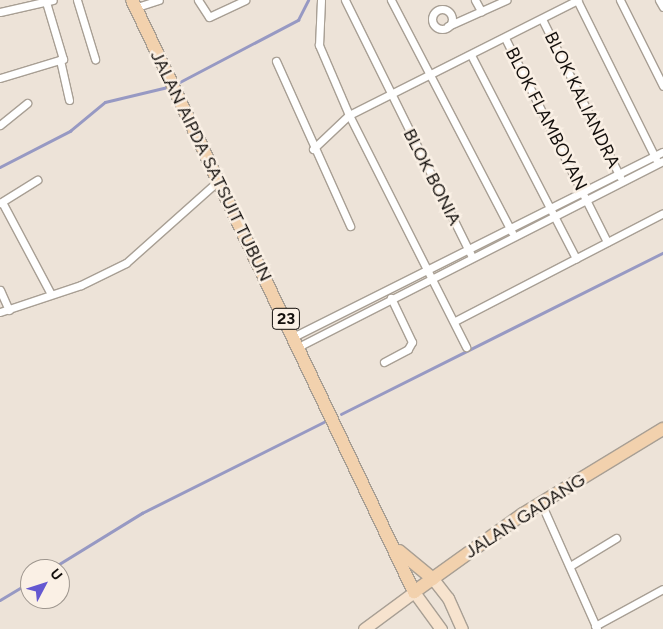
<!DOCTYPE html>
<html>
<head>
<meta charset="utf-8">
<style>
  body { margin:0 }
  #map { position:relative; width:663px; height:629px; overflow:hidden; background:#ede3d8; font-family:Figtree,sans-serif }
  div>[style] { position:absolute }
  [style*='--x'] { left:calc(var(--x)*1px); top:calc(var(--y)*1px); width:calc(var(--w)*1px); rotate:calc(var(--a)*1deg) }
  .stream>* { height:2.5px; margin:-1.25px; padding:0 1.25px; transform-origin:1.25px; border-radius:1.25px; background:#9799c3 }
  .roads { filter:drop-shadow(1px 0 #a89f94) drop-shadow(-1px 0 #a89f94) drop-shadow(0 1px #a89f94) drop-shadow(0 -1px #a89f94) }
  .street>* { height:7px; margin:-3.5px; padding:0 3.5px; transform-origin:3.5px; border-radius:3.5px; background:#fff }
  .street>.ring { margin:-3.5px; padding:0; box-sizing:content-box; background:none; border:7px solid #fff; border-radius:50% }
  .primary>* { height:11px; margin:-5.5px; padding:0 5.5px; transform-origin:5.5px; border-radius:5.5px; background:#f7e3ce }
  .highway>* { height:12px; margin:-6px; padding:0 6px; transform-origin:6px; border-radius:6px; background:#f2d1ad }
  span { translate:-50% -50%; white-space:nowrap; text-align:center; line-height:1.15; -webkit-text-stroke:5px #faf0e5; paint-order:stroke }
  .shield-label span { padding:1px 4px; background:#faf0e5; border:1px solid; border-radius:4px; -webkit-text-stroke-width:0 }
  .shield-label { font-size:16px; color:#130f0c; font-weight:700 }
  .street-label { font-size:18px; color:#130f0c }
  .north { position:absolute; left:20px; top:559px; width:50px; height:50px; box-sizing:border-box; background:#faf0e5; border:1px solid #9e968e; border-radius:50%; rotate:50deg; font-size:14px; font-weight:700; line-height:20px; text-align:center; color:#130f0c }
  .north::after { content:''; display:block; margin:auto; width:18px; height:22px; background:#6458d1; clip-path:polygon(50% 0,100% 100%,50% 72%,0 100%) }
</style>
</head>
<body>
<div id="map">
  <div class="stream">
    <i style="--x:176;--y:84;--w:138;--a:-27.7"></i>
    <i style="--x:298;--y:20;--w:22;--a:-63"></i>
    <i style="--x:0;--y:167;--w:79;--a:-27.2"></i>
    <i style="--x:70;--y:131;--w:45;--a:-39.6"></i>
    <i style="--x:105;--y:102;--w:65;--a:-13.4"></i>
    <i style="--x:341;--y:414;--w:360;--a:-26.6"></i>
    <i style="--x:51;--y:569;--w:107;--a:-31.6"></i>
    <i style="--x:142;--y:513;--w:206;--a:-26.6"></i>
    <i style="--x:0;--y:600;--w:35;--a:-31"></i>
  </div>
  <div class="roads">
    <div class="street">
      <i style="--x:77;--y:0;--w:62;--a:73"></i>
      <i style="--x:198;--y:0;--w:20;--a:57"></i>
      <i style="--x:209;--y:17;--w:40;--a:-25"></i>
      <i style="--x:321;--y:0;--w:45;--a:92.5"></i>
      <i style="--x:319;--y:45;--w:76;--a:66.8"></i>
      <i style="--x:349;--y:115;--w:260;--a:63.2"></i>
      <i style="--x:345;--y:0;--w:284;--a:63.7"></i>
      <i style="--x:391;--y:0;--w:262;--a:62.5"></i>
      <i style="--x:475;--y:0;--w:13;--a:61"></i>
      <i style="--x:577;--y:0;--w:178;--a:63.6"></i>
      <i style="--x:620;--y:0;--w:96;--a:63.4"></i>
      <i style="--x:659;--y:0;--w:8;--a:60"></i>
      <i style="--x:134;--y:8;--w:26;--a:-18"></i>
      <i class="ring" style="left:432px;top:9px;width:13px;height:13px"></i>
      <i style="--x:0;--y:12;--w:54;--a:-12.8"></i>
      <i style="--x:542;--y:19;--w:176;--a:63.7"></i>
      <i style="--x:448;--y:26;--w:64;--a:-24.1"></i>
      <i style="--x:505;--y:38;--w:228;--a:63.4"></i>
      <i style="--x:471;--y:55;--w:229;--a:62.7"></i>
      <i style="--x:60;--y:60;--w:41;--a:77.3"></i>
      <i style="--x:276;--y:61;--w:181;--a:65.8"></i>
      <i style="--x:0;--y:78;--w:66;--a:-16.8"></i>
      <i style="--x:63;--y:59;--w:59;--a:-106.6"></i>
      <i style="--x:0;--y:125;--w:35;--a:-39"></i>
      <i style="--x:313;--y:149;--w:50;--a:-43.4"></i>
      <i style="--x:349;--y:115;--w:256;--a:-26.7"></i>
      <i style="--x:2;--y:202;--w:104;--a:62"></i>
      <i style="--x:0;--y:203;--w:44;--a:-31.9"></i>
      <i style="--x:0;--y:290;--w:22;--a:66"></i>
      <i style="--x:0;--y:312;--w:85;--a:-18.4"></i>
      <i style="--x:81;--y:285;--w:50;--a:-26.1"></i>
      <i style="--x:126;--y:263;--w:123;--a:-41.7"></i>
      <i style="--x:455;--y:321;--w:234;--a:-27.4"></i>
      <i style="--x:295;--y:336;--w:411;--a:-26.6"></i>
      <i style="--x:300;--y:346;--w:407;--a:-27"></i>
      <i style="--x:384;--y:362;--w:27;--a:-28"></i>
      <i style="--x:408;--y:349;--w:8;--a:-60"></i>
      <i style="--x:412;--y:342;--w:49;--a:-115.5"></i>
      <i style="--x:541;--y:503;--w:138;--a:66"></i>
      <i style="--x:570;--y:566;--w:54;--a:-31.3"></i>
      <i style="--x:595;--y:626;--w:77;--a:-28.6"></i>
    </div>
    <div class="primary">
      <i style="--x:433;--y:579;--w:24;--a:52"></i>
      <i style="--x:448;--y:598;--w:34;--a:66"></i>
      <i style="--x:364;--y:629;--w:62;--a:-36.5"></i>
      <i style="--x:414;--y:592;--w:46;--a:53.9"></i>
    </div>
    <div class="highway">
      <i style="--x:132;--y:0;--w:656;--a:64.53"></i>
      <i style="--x:414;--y:592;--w:134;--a:-35.6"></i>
      <i style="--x:523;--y:514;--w:164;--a:-31.3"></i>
      <i style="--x:399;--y:551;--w:44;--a:39.5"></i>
    </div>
  </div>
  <div class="shield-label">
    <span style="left:286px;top:319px">23</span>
  </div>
  <div class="street-label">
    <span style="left:582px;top:100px;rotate:64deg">BLOK KALIANDRA</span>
    <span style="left:546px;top:119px;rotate:63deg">BLOK FLAMBOYAN</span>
    <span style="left:211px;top:166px;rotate:64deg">JALAN AIPDA SATSUIT TUBUN</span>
    <span style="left:432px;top:177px;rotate:63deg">BLOK BONIA</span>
    <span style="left:525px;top:516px;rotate:-33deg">JALAN GADANG</span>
  </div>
  <div class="north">U</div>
</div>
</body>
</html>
